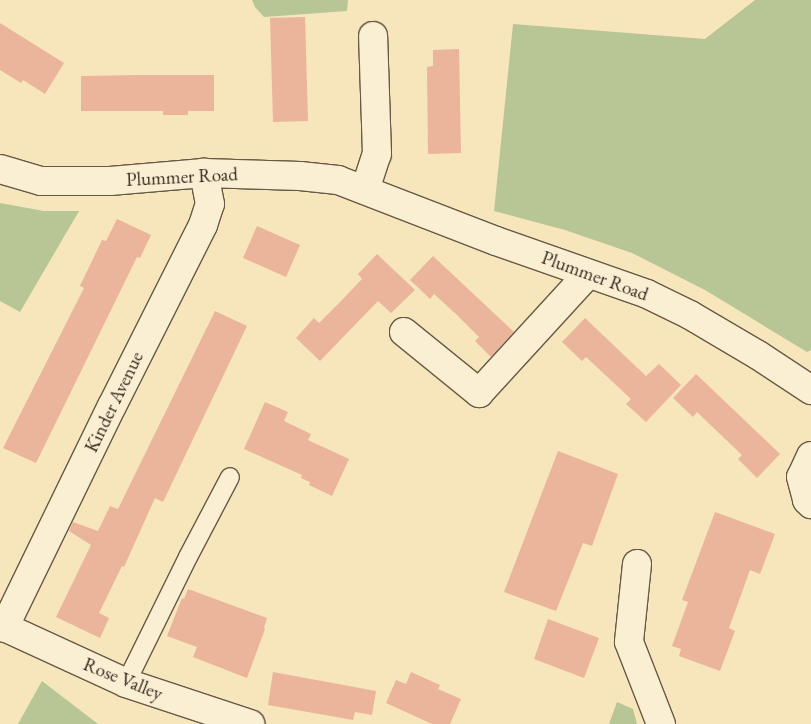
<!DOCTYPE html>
<html>
<head>
<meta charset="utf-8">
<style>
  body { margin:0 }
  #map { position:relative; width:811px; height:724px; overflow:hidden; background:#f7e5bb; font-family:"EB Garamond",serif }
  div>[style] { position:absolute }
  [style*='--x'] { left:calc(var(--x)*1px); top:calc(var(--y)*1px); width:calc(var(--w)*1px); rotate:calc(var(--a)*1deg) }
  .green>* { inset:0; background:#b7c694 }
  .building>* { inset:0; background:#ebb59c }
  .roads { filter:drop-shadow(1px 0 #665a46) drop-shadow(-1px 0 #665a46) drop-shadow(0 1px #665a46) drop-shadow(0 -1px #665a46) }
  .service>* { height:18px; margin:-9px; padding:0 9px; transform-origin:9px; border-radius:9px; background:#faeed3 }
  .minor>* { height:28px; margin:-14px; padding:0 14px; transform-origin:14px; border-radius:14px; background:#faeed3 }
  span { translate:-50% -50%; white-space:nowrap; text-align:center; line-height:1.15; -webkit-text-stroke:4px #faeed3; paint-order:stroke }
  .street-label { font-size:19px; color:#352b1f }
</style>
</head>
<body>
<div id="map">
  <div class="green">
    <i style="clip-path:polygon(252px 0,348px 0,347px 11px,264px 17px,255px 7px)"></i>
    <i style="clip-path:polygon(755px 0,811px 0,811px 350px,807px 352px,705px 290px,632px 253px,565px 230px,494px 211px,513px 24px,705px 39px)"></i>
    <i style="clip-path:polygon(0 203px,44px 211px,79px 211px,20px 312px,0 301px)"></i>
    <i style="clip-path:polygon(42px 681px,98px 724px,18px 724px)"></i>
    <i style="clip-path:polygon(617px 702px,633px 709px,637px 724px,609px 724px)"></i>
  </div>
  <div class="building">
    <i style="clip-path:polygon(305px 17px,308px 121px,273px 122px,270px 18px)"></i>
    <i style="clip-path:polygon(0 23px,64px 63px,45px 94px,23px 80px,21px 83px,0 70px)"></i>
    <i style="clip-path:polygon(459px 49px,461px 153px,428px 154px,427px 67px,433px 66px,433px 50px)"></i>
    <i style="clip-path:polygon(139px 75px,214px 75px,214px 111px,188px 111px,188px 115px,163px 115px,163px 111px,81px 111px,81px 76px)"></i>
    <i style="clip-path:polygon(117px 219px,151px 235px,140px 258px,137px 257px,36px 463px,3px 448px,84px 288px,80px 286px,102px 240px,106px 241px)"></i>
    <i style="clip-path:polygon(257px 226px,300px 245px,286px 277px,243px 258px)"></i>
    <i style="clip-path:polygon(377px 254px,415px 290px,391px 313px,378px 301px,320px 361px,296px 338px,314px 318px,319px 323px,341px 301px,362px 279px,358px 274px)"></i>
    <i style="clip-path:polygon(433px 256px,514px 332px,491px 357px,475px 341px,479px 337px,457px 315px,434px 294px,430px 299px,410px 280px)"></i>
    <i style="clip-path:polygon(215px 311px,247px 326px,163px 502px,155px 498px,124px 567px,122px 566px,99px 613px,109px 618px,100px 638px,56px 617px,91px 545px,69px 531px,73px 522px,98px 531px,110px 506px,118px 509px)"></i>
    <i style="clip-path:polygon(585px 318px,646px 376px,659px 364px,681px 385px,646px 422px,626px 404px,631px 399px,586px 357px,582px 361px,562px 342px)"></i>
    <i style="clip-path:polygon(696px 374px,780px 454px,757px 478px,738px 459px,742px 455px,697px 412px,693px 417px,673px 398px)"></i>
    <i style="clip-path:polygon(265px 402px,288px 412px,284px 421px,311px 434px,308px 440px,349px 459px,332px 496px,309px 485px,310px 482px,301px 478px,302px 475px,244px 449px)"></i>
    <i style="clip-path:polygon(558px 451px,618px 474px,592px 546px,583px 543px,556px 611px,504px 592px)"></i>
    <i style="clip-path:polygon(715px 512px,775px 534px,760px 574px,750px 570px,729px 628px,735px 631px,720px 671px,679px 656px,681px 649px,672px 646px,688px 602px,682px 600px)"></i>
    <i style="clip-path:polygon(188px 589px,267px 618px,264px 628px,265px 629px,247px 678px,193px 657px,197px 647px,167px 636px,182px 598px,184px 599px)"></i>
    <i style="clip-path:polygon(548px 619px,599px 638px,584px 678px,534px 659px)"></i>
    <i style="clip-path:polygon(273px 672px,376px 691px,372px 715px,355px 712px,353px 720px,268px 705px)"></i>
    <i style="clip-path:polygon(411px 672px,440px 685px,438px 689px,461px 699px,450px 724px,432px 724px,386px 703px,396px 680px,406px 684px)"></i>
  </div>
  <div class="roads">
    <div class="service">
      <i style="--x:126;--y:683;--w:140;--a:-63.8"></i>
      <i style="--x:188;--y:557;--w:90;--a:-62.3"></i>
    </div>
    <div class="minor">
      <i style="--x:0;--y:169;--w:43;--a:16.3"></i>
      <i style="--x:41;--y:181;--w:69;--a:0"></i>
      <i style="--x:110;--y:181;--w:94;--a:-4.9"></i>
      <i style="--x:204;--y:173;--w:96;--a:1.8"></i>
      <i style="--x:300;--y:176;--w:38;--a:6"></i>
      <i style="--x:338;--y:180;--w:169;--a:21.1"></i>
      <i style="--x:496;--y:241;--w:160;--a:19.3"></i>
      <i style="--x:647;--y:294;--w:48;--a:26"></i>
      <i style="--x:690;--y:315;--w:79;--a:30.5"></i>
      <i style="--x:758;--y:355;--w:64;--a:33.4"></i>
      <i style="--x:365;--y:190;--w:38;--a:-72"></i>
      <i style="--x:377;--y:154;--w:118;--a:-91.9"></i>
      <i style="--x:404;--y:332;--w:97;--a:39.1"></i>
      <i style="--x:479;--y:393;--w:161;--a:-47.5"></i>
      <i style="--x:811;--y:456;--w:23;--a:115"></i>
      <i style="--x:801;--y:477;--w:24;--a:75"></i>
      <i style="--x:807;--y:500;--w:6;--a:45"></i>
      <i style="--x:637;--y:564;--w:78;--a:95.9"></i>
      <i style="--x:629;--y:642;--w:88;--a:68.7"></i>
      <i style="--x:0;--y:625;--w:139;--a:24.7"></i>
      <i style="--x:126;--y:683;--w:131;--a:18.3"></i>
      <i style="--x:4;--y:628;--w:247;--a:-64.1"></i>
      <i style="--x:112;--y:406;--w:203;--a:-63.3"></i>
      <i style="--x:203;--y:225;--w:22;--a:-72"></i>
      <i style="--x:210;--y:204;--w:32;--a:-101"></i>
    </div>
  </div>
  <div class="street-label">
    <span style="left:182px;top:177px;rotate:-3deg">Plummer Road</span>
    <span style="left:595px;top:276px;rotate:20deg">Plummer Road</span>
    <span style="left:114px;top:402px;rotate:-64deg">Kinder Avenue</span>
    <span style="left:123px;top:679px;rotate:22deg">Rose Valley</span>
  </div>
</div>
</body>
</html>
